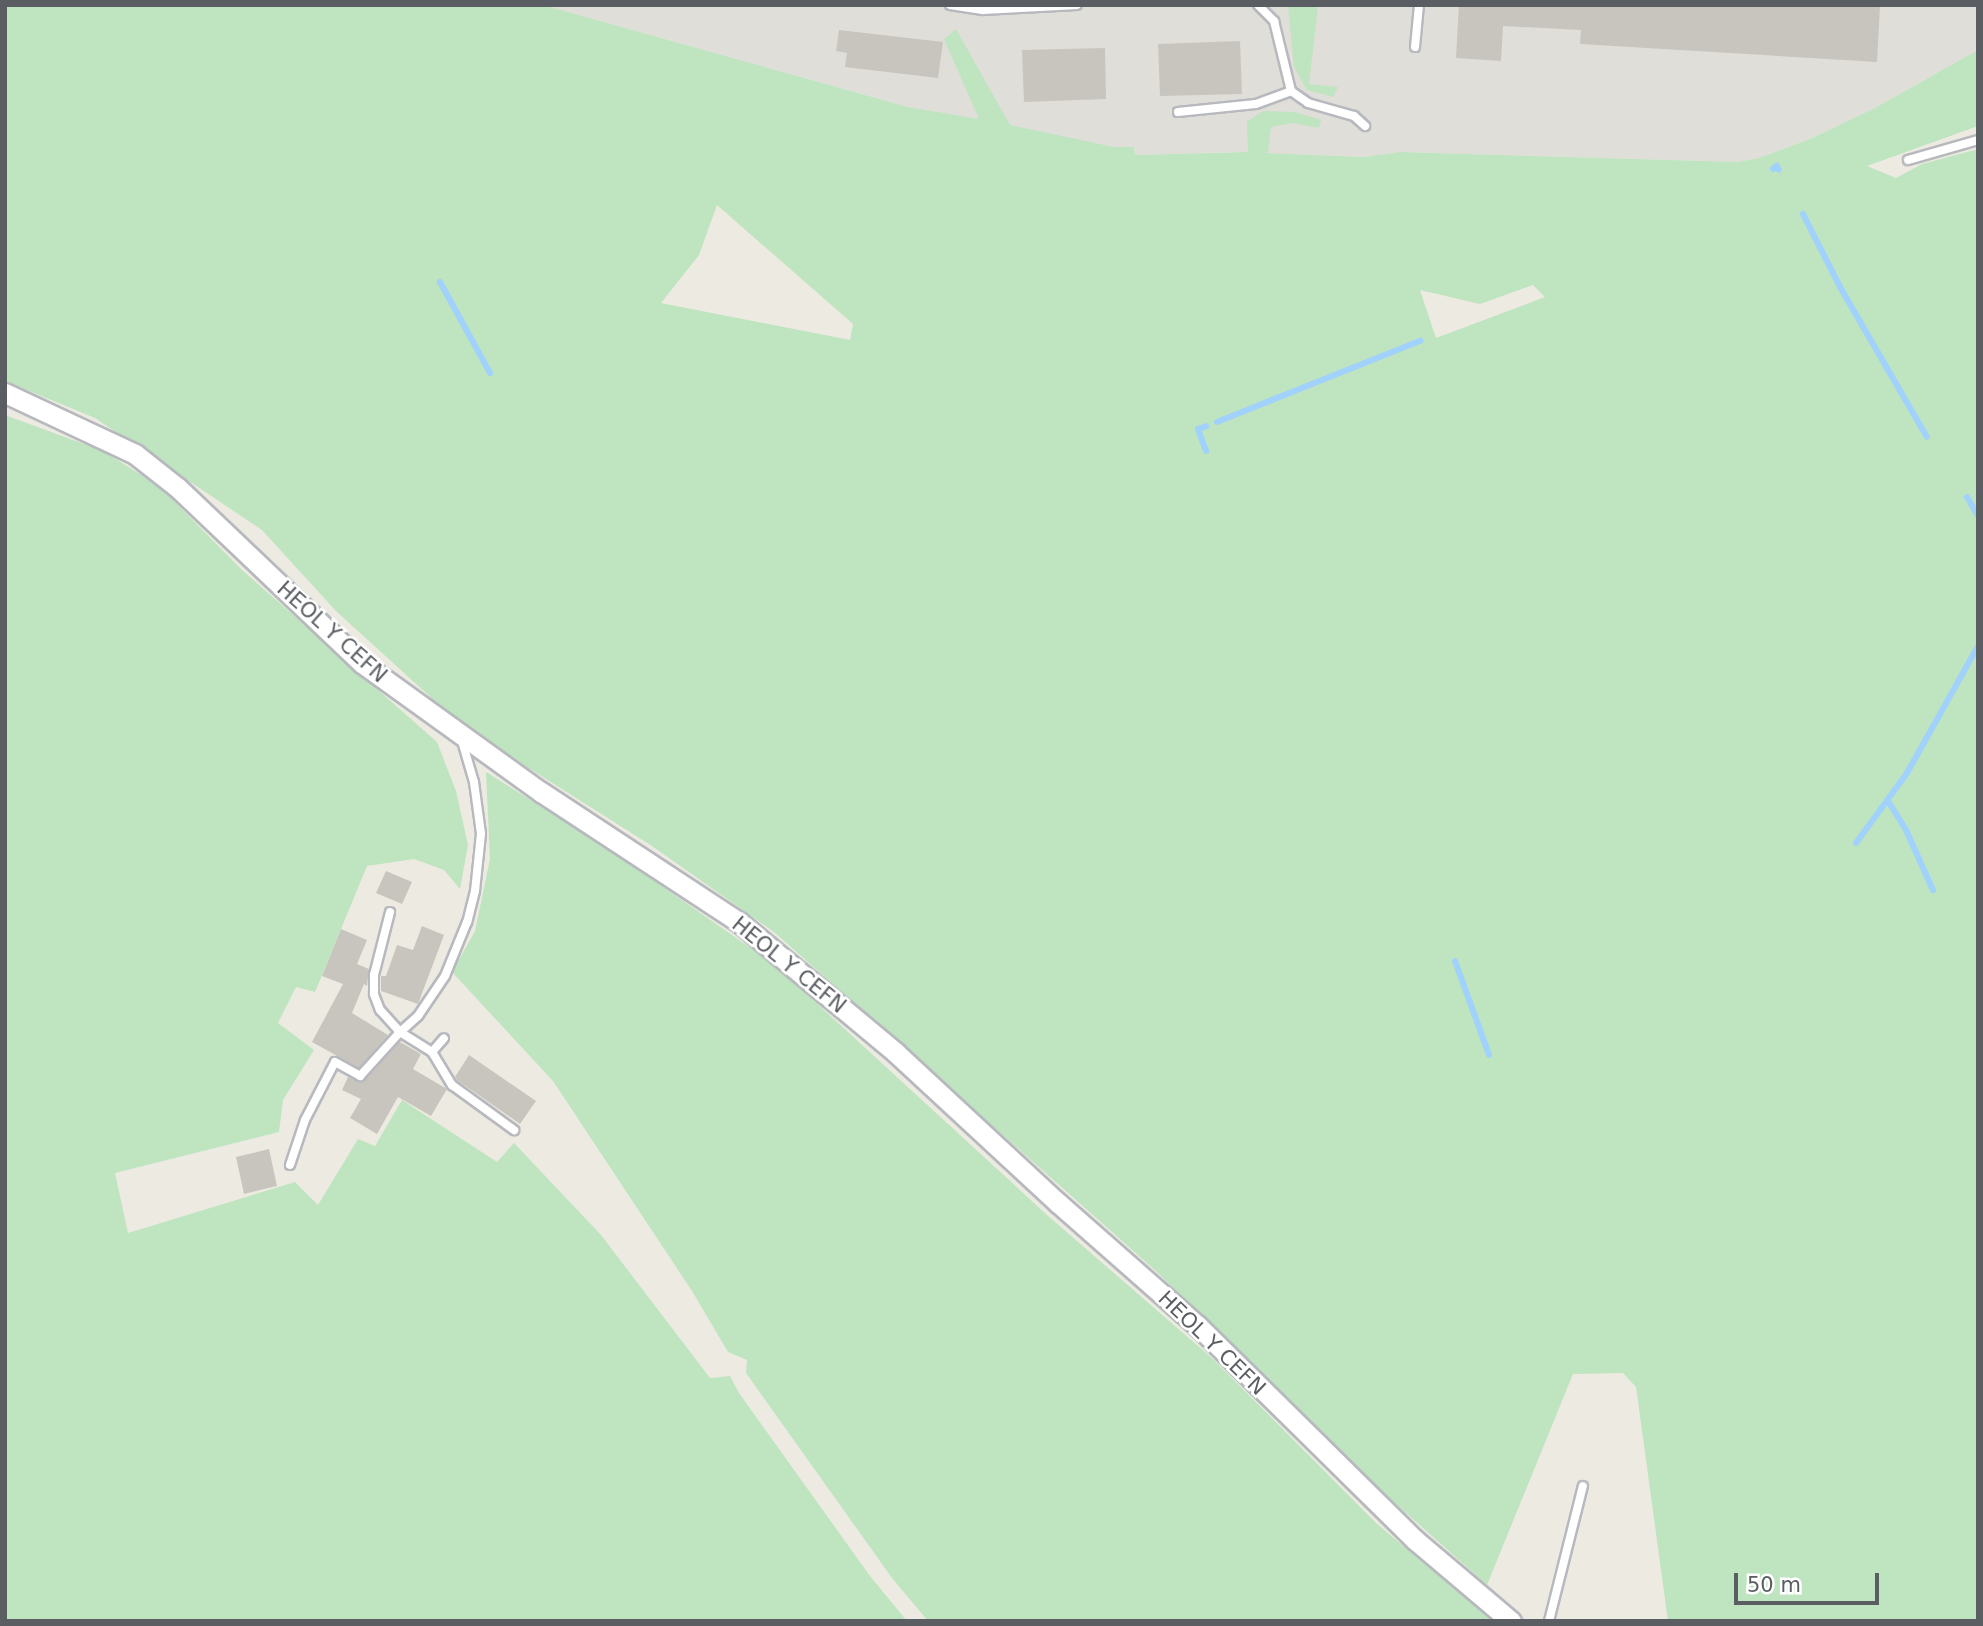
<!DOCTYPE html>
<html>
<head>
<meta charset="utf-8">
<style>
  body { margin:0 }
  #map { position:relative; width:1983px; height:1626px; overflow:hidden; background:#edebe1; font-family:"DejaVu Sans",sans-serif }
  div>[style] { position:absolute }
  [style*='--x'] { left:calc(var(--x)*1px); top:calc(var(--y)*1px); width:calc(var(--w)*1px); rotate:calc(var(--a)*1deg) }
  .industrial>* { inset:0; background:#e0ded9 }
  .green>* { inset:0; background:#bee4c0 }
  .stream>* { height:6px; margin:-3px; padding:0 3px; transform-origin:3px; border-radius:3px; background:#a1d1fd }
  .building>* { inset:0; background:#c8c5bf }
  .roads { filter:drop-shadow(2px 0 #b7b9be) drop-shadow(-2px 0 #b7b9be) drop-shadow(0 2px #b7b9be) drop-shadow(0 -2px #b7b9be) }
  .service>* { height:8px; margin:-4px; padding:0 4px; transform-origin:4px; border-radius:4px; background:#fff }
  .tertiary>* { height:19px; margin:-9.5px; padding:0 9.5px; transform-origin:9.5px; border-radius:9.5px; background:#fff }
  span { translate:-50% -50%; white-space:nowrap; text-align:center; line-height:1.15; -webkit-text-stroke:5px #fff; paint-order:stroke }
  .street-label { font-size:21px; color:#5a5d62 }
  .frame { position:absolute; inset:0; border:7px solid #5a5d62; pointer-events:none }
  .scale { position:absolute; left:1734px; top:1573px; width:145px; height:32px; box-sizing:border-box; border:4px solid #5a5d62; border-top:0; padding-left:9px; font-size:21px; line-height:24px; white-space:nowrap; color:#5a5d62; -webkit-text-stroke:5px #fff; paint-order:stroke }
</style>
</head>
<body>
<div id="map">
  <div class="industrial">
    <i style="clip-path:polygon(543px 5px,1978px 5px,1978px 50px,1873px 109px,1810px 139px,1759px 158px,1738px 162px,1400px 152px,1364px 157px,1237px 152px,1135px 155px,1134px 147px,1114px 147px,908px 107px)"></i>
  </div>
  <div class="green">
    <i style="clip-path:polygon(evenodd,5px 5px,543px 5px,908px 107px,979px 119px,944px 39px,956px 29px,1010px 125px,1114px 147px,1134px 147px,1135px 155px,1248px 152px,1247px 122px,1263px 111px,1295px 112px,1321px 120px,1319px 128px,1293px 123px,1271px 127px,1268px 152px,1264px 153px,1364px 157px,1400px 152px,1738px 162px,1759px 158px,1810px 139px,1873px 109px,1978px 50px,1978px 126px,1867px 166px,1896px 178px,1922px 164px,1978px 149px,1978px 1621px,1668px 1621px,1636px 1387px,1623px 1373px,1573px 1374px,1487px 1585px,1360px 1472px,1157px 1272px,774px 932px,652px 846px,527px 767px,448px 713px,336px 611px,262px 530px,95px 418px,5px 381px,5px 5px,717px 205px,853px 324px,850px 340px,661px 303px,699px 255px,717px 205px,5px 5px,1533px 285px,1545px 297px,1436px 338px,1420px 290px,1480px 304px,1533px 285px)"></i>
    <i style="clip-path:polygon(1288px 5px,1318px 5px,1309px 84px,1338px 87px,1333px 97px,1307px 90px,1294px 67px)"></i>
    <i style="clip-path:polygon(5px 415px,103px 451px,159px 486px,242px 570px,437px 742px,456px 791px,468px 845px,460px 889px,444px 870px,414px 859px,367px 866px,315px 992px,296px 987px,278px 1023px,314px 1050px,283px 1100px,279px 1132px,115px 1173px,128px 1233px,295px 1182px,318px 1205px,358px 1139px,375px 1146px,402px 1100px,497px 1162px,514px 1143px,601px 1235px,710px 1378px,730px 1376px,739px 1393px,870px 1576px,907px 1621px,5px 1621px)"></i>
    <i style="clip-path:polygon(486px 772px,607px 848px,775px 965px,1047px 1215px,1213px 1359px,1376px 1523px,1492px 1621px,928px 1621px,892px 1578px,746px 1373px,747px 1360px,728px 1352px,692px 1291px,553px 1081px,452px 972px,475px 931px,490px 859px)"></i>
  </div>
  <div class="stream">
    <i style="--x:1773;--y:169;--w:5;--a:-37"></i>
    <i style="--x:1777;--y:166;--w:4;--a:63"></i>
    <i style="--x:1803;--y:214;--w:82;--a:63.1"></i>
    <i style="--x:1840;--y:287;--w:173;--a:59.9"></i>
    <i style="--x:440;--y:282;--w:104;--a:61.2"></i>
    <i style="--x:1217;--y:422;--w:219;--a:-21.8"></i>
    <i style="--x:1206;--y:451;--w:23;--a:-110"></i>
    <i style="--x:1198;--y:429;--w:9;--a:-18"></i>
    <i style="--x:1967;--y:497;--w:22;--a:60"></i>
    <i style="--x:1888;--y:801;--w:34;--a:58"></i>
    <i style="--x:1906;--y:830;--w:66;--a:65.8"></i>
    <i style="--x:1856;--y:843;--w:87;--a:-53.9"></i>
    <i style="--x:1907;--y:773;--w:145;--a:-60.8"></i>
    <i style="--x:1455;--y:961;--w:100;--a:70.1"></i>
  </div>
  <div class="building">
    <i style="clip-path:polygon(1459px 5px,1880px 5px,1877px 62px,1580px 44px,1581px 30px,1503px 26px,1501px 61px,1456px 58px)"></i>
    <i style="clip-path:polygon(839px 30px,943px 42px,938px 78px,845px 67px,847px 53px,836px 51px)"></i>
    <i style="clip-path:polygon(1240px 41px,1242px 94px,1160px 96px,1158px 44px)"></i>
    <i style="clip-path:polygon(1105px 48px,1106px 99px,1024px 102px,1022px 50px)"></i>
    <i style="clip-path:polygon(386px 871px,412px 882px,402px 904px,376px 893px)"></i>
    <i style="clip-path:polygon(422px 926px,444px 935px,418px 1004px,381px 991px,381px 976px,386px 976px,397px 945px,413px 950px)"></i>
    <i style="clip-path:polygon(341px 929px,367px 940px,357px 964px,369px 969px,367px 986px,364px 984px,352px 1013px,388px 1035px,359px 1068px,312px 1042px,343px 984px,322px 976px)"></i>
    <i style="clip-path:polygon(400px 1042px,421px 1054px,413px 1069px,447px 1089px,431px 1116px,398px 1097px,377px 1134px,350px 1118px,361px 1099px,342px 1090px,348px 1077px,359px 1082px,364px 1081px)"></i>
    <i style="clip-path:polygon(469px 1055px,536px 1101px,520px 1124px,457px 1080px,455px 1077px)"></i>
    <i style="clip-path:polygon(269px 1149px,277px 1186px,244px 1194px,236px 1157px)"></i>
  </div>
  <div class="roads">
    <div class="service">
      <i style="--x:950;--y:5;--w:33;--a:9"></i>
      <i style="--x:983;--y:10;--w:94;--a:-3"></i>
      <i style="--x:1258;--y:5;--w:23;--a:45"></i>
      <i style="--x:1274;--y:21;--w:72;--a:76.3"></i>
      <i style="--x:1291;--y:91;--w:21;--a:35"></i>
      <i style="--x:1308;--y:103;--w:48;--a:15.8"></i>
      <i style="--x:1354;--y:116;--w:15;--a:42"></i>
      <i style="--x:1415;--y:47;--w:42;--a:-84.6"></i>
      <i style="--x:1178;--y:112;--w:78;--a:-5.9"></i>
      <i style="--x:1256;--y:104;--w:37;--a:-20"></i>
      <i style="--x:1908;--y:160;--w:73;--a:-15.9"></i>
      <i style="--x:462;--y:741;--w:43;--a:73.7"></i>
      <i style="--x:474;--y:782;--w:52;--a:82.3"></i>
      <i style="--x:481;--y:834;--w:57;--a:96"></i>
      <i style="--x:475;--y:891;--w:32;--a:104"></i>
      <i style="--x:467;--y:922;--w:58;--a:112.2"></i>
      <i style="--x:445;--y:976;--w:48;--a:124"></i>
      <i style="--x:418;--y:1016;--w:24;--a:138"></i>
      <i style="--x:400;--y:1032;--w:38;--a:32"></i>
      <i style="--x:432;--y:1052;--w:39;--a:59"></i>
      <i style="--x:452;--y:1085;--w:77;--a:36"></i>
      <i style="--x:432;--y:1052;--w:18;--a:-49"></i>
      <i style="--x:290;--y:1165;--w:47;--a:-71.6"></i>
      <i style="--x:305;--y:1120;--w:65;--a:-62.7"></i>
      <i style="--x:335;--y:1062;--w:29;--a:29"></i>
      <i style="--x:360;--y:1076;--w:59;--a:-47.7"></i>
      <i style="--x:400;--y:1032;--w:30;--a:-132"></i>
      <i style="--x:380;--y:1010;--w:17;--a:-111"></i>
      <i style="--x:374;--y:994;--w:19;--a:-90"></i>
      <i style="--x:374;--y:975;--w:65;--a:-75.7"></i>
      <i style="--x:1549;--y:1621;--w:139;--a:-75.9"></i>
    </div>
    <div class="tertiary">
      <i style="--x:5;--y:393;--w:144;--a:25.1"></i>
      <i style="--x:135;--y:454;--w:55;--a:38.3"></i>
      <i style="--x:178;--y:488;--w:254;--a:43.6"></i>
      <i style="--x:362;--y:663;--w:221;--a:35.8"></i>
      <i style="--x:541;--y:792;--w:237;--a:33.3"></i>
      <i style="--x:739;--y:922;--w:204;--a:39.8"></i>
      <i style="--x:896;--y:1053;--w:221;--a:42.8"></i>
      <i style="--x:1058;--y:1203;--w:186;--a:41.3"></i>
      <i style="--x:1198;--y:1326;--w:305;--a:44.6"></i>
      <i style="--x:1415;--y:1540;--w:126;--a:40.2"></i>
    </div>
  </div>
  <div class="street-label">
    <span style="left:332px;top:632px;rotate:42deg">HEOL Y CEFN</span>
    <span style="left:789px;top:965px;rotate:39deg">HEOL Y CEFN</span>
    <span style="left:1212px;top:1343px;rotate:44deg">HEOL Y CEFN</span>
  </div>
  <div class="frame"></div>
  <div class="scale">50 m</div>
</div>
</body>
</html>
